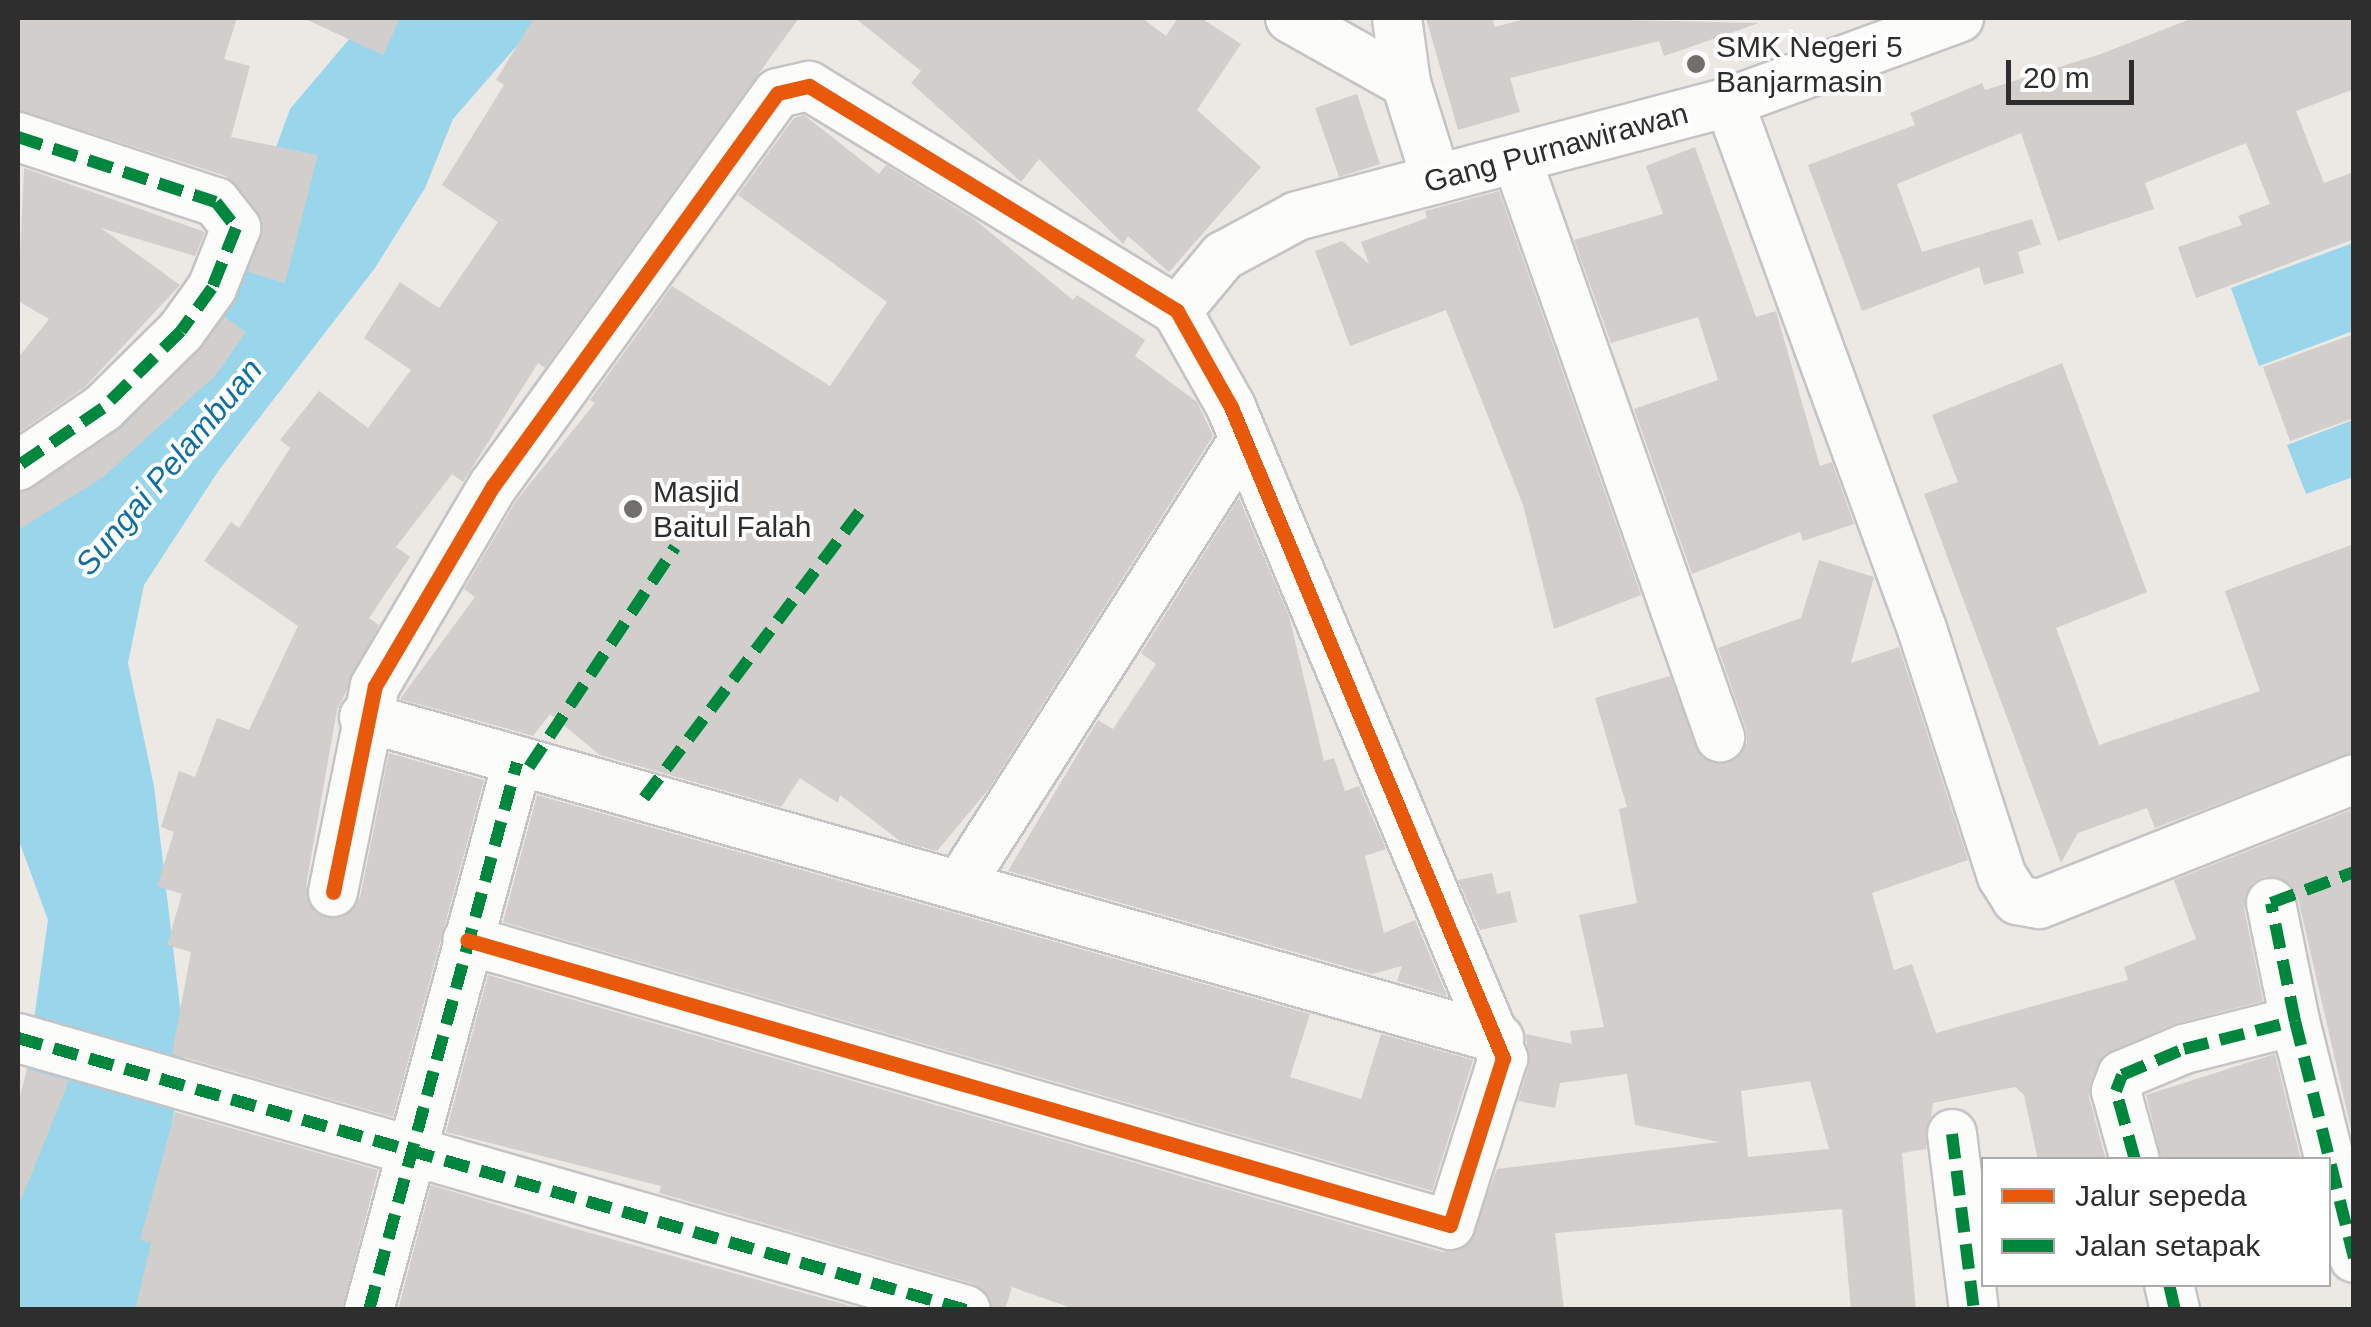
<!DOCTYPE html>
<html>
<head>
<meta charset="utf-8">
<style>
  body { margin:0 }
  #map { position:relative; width:2371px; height:1327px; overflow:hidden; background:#ece8e4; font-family:Helvetica,sans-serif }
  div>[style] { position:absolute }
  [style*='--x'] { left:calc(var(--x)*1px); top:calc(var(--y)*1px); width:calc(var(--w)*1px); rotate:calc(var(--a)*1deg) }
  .water>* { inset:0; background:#99d6ec }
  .building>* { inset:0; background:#d1cecb }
  .roads { filter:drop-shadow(2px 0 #c5c4c5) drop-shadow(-2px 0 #c5c4c5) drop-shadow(0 2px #c5c4c5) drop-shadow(0 -2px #c5c4c5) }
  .minor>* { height:48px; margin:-24px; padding:0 24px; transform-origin:24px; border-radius:24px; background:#fcfcfb }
  .quiet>* { height:12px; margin-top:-6px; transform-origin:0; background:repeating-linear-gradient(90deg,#00873e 0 25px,transparent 0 37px) }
  .cycleway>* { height:15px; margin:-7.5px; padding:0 7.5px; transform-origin:7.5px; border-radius:7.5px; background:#e8590c }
  .dots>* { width:28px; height:28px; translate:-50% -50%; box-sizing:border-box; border:5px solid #fff; border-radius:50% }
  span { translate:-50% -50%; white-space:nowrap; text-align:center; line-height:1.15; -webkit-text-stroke:8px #fff; paint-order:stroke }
  .poi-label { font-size:30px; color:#2e2e2e }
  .left { translate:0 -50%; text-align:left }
  .street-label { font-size:30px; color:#2e2e2e }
  .water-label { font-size:32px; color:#0d6fa3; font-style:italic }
  .frame { position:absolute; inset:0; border:20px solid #2e2e2e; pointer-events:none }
  .legend { position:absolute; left:1981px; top:1157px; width:350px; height:130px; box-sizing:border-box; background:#fff; border:2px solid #ababab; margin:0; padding:12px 18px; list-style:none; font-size:30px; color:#2e2e2e }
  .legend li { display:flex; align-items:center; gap:20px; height:50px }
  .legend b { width:50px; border:2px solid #ababab }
  .scale { position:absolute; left:2006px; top:60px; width:128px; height:45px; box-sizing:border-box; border:5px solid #2e2e2e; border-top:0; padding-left:12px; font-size:30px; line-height:35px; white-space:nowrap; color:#2e2e2e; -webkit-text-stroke:8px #fff; paint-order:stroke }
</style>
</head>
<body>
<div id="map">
  <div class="water">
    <i style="clip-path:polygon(367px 18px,541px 18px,453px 119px,425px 188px,375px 268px,219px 470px,144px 585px,128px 663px,154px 786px,185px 1049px,140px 1309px,18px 1310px,18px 1133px,48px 920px,18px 838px,18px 494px,170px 363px,238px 252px,290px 109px)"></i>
    <i style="clip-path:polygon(2353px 243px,2353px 331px,2259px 366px,2231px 288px)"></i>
    <i style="clip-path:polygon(2353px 420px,2353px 477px,2306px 494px,2287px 445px)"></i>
  </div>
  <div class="building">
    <i style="clip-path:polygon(18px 18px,237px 18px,224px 59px,250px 66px,231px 137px,318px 155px,285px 283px,248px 272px,263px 223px,226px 176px,18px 110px)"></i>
    <i style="clip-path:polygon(303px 18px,400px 18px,383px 55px)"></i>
    <i style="clip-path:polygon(534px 18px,799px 18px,545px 368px,538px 363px,463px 482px,452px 474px,396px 547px,410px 557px,369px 618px,379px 625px,337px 710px,306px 886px,314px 912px,341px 918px,360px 898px,389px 753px,484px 780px,393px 1117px,172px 1054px,191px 952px,167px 945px,182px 894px,157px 886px,174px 832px,161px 827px,179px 771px,195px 777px,217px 718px,249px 730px,298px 626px,204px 561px,231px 522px,239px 528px,290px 448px,280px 440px,319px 391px,368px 428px,411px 370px,364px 338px,400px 282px,439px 308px,498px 222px,442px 185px,504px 85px,496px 80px)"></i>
    <i style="clip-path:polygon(855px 18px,1142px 18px,1166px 36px,1178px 18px,1201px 18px,1241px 44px,1197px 110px,1261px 167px,1169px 272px,1128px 236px,1123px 244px,1039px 159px,1021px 182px,911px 83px,921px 71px)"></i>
    <i style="clip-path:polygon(1426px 18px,1492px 18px,1495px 27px,1529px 18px,1759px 23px,1664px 56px,1659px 41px,1510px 78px,1520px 112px,1458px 130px)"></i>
    <i style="clip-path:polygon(2193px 18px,2354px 18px,2354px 89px,2296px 111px,2324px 183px,2354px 172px,2354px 239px,2196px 298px,2178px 247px,2242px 225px,2238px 216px,2270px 204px,2246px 143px,2145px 183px,2154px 209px,2058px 241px,2021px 133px,1897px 184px,1922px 252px,2032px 219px,2041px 244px,2018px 252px,2024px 273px,1984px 285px,1979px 267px,1862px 311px,1808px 165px,1915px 125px,1910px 113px,1982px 83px,1985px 90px,2101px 54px)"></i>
    <i style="clip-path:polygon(1357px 94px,1380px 164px,1339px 177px,1315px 108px)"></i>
    <i style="clip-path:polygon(804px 115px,879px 174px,886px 165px,974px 219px,1073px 300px,1077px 295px,1145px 340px,1135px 356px,1197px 402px,1213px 436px,988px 790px,937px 851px,900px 841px,840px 795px,838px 803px,800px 778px,781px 807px,600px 755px,550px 714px,533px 736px,400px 699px,475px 597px,464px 589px,516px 501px,595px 403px,590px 400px,672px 286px,830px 386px,887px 302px,738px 195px,794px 118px)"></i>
    <i style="clip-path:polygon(1695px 147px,1756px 317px,1776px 311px,1820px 466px,1832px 462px,1854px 524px,1803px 541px,1800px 532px,1692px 574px,1634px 409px,1718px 380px,1698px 317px,1611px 343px,1574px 240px,1663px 214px,1646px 166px)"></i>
    <i style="clip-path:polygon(24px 168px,205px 232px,195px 256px,101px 228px,180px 285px,85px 387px,18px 433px,18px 358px,49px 319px,18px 301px)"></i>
    <i style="clip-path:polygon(1499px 191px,1641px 595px,1554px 629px,1523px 505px,1446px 310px,1350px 346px,1315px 251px,1342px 241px,1369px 264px,1361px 242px,1427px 218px,1425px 211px)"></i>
    <i style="clip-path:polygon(225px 317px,246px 332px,215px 376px,102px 478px,18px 530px,18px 493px,122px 428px)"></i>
    <i style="clip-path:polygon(2354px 334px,2354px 418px,2290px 441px,2263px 367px)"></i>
    <i style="clip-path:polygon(2062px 363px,2147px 592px,2056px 628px,2099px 745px,2260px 691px,2225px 591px,2354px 544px,2354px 752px,2155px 828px,2147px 808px,2078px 833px,2061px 863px,1924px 494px,1958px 482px,1932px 415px)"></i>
    <i style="clip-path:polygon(1239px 498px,1289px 616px,1324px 761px,1334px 758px,1345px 791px,1359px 786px,1386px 849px,1365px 856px,1384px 933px,1415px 920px,1447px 996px,1397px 981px,1402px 966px,1372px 974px,1008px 871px,1098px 720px,1113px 729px,1156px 664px,1141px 653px)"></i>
    <i style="clip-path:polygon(evenodd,1819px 560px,1874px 577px,1851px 663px,1899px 647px,1968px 860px,1872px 893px,1894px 970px,1912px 964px,1936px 1033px,2128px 980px,2124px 967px,2196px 939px,2174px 880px,2354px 809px,2354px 1142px,2298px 898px,2291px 884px,2266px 876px,2252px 883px,2244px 908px,2263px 1001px,2174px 1024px,2103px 1055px,2089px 1097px,2106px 1160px,2038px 1160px,2024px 1095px,2015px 1087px,1933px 1103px,1926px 1149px,1902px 1153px,1916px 1310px,1851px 1310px,1842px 1209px,1555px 1233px,1564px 1310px,1077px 1310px,1012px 1287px,1005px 1310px,993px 1310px,974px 1284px,659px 1193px,661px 1186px,446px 1132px,488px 975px,1443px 1252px,1469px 1244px,1497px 1169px,1719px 1142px,1635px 1125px,1627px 1074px,1560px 1083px,1555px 1108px,1518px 1101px,1529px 1065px,1526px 1034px,1572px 1044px,1570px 1031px,1604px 1027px,1579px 915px,1637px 903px,1619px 809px,1627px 807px,1595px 698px,1670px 676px,1701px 757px,1730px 762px,1747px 743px,1746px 729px,1718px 648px,1801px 618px,1819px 560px,1810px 1081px,1829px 1149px,1748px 1157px,1741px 1091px,1810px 1081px)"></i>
    <i style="clip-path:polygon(537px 795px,1310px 1014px,1290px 1077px,1361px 1099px,1381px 1034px,1473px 1060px,1432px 1191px,503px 922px)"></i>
    <i style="clip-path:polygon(1492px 873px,1497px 894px,1510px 891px,1517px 922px,1480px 930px,1458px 880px)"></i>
    <i style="clip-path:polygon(2275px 1054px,2301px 1160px,2162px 1160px,2146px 1095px)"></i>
    <i style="clip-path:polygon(27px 1069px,69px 1081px,19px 1205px,18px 1104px)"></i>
    <i style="clip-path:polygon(175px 1112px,378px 1170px,342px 1310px,135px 1310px,151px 1243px,140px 1240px)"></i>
    <i style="clip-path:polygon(431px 1185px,576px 1229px,865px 1310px,398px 1310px)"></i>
  </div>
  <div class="roads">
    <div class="minor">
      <i style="--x:1290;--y:18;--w:133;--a:29.3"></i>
      <i style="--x:1406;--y:83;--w:101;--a:72.6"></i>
      <i style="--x:1397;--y:18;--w:66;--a:82.1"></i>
      <i style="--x:1729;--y:102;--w:561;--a:69.89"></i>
      <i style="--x:1922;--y:629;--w:260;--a:72.1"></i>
      <i style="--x:2002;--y:876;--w:28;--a:58"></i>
      <i style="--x:2017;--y:900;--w:22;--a:10"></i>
      <i style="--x:2039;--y:904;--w:339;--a:-21.6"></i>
      <i style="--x:18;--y:137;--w:208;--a:18.2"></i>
      <i style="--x:216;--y:202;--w:33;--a:52"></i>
      <i style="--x:236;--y:228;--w:65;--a:111.8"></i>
      <i style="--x:212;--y:288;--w:53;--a:125.8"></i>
      <i style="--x:181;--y:331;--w:110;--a:135.4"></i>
      <i style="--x:103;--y:408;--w:103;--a:145.7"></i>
      <i style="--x:1518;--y:163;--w:609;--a:70.61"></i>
      <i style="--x:1177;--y:311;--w:72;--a:-50.1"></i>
      <i style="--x:1223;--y:256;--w:84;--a:-28.4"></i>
      <i style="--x:1297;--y:216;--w:447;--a:-14.8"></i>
      <i style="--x:1729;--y:102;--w:245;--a:-20.1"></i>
      <i style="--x:364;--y:717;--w:1180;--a:15.84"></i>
      <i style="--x:959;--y:886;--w:528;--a:-57.45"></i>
      <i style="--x:333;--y:892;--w:210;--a:-78.5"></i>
      <i style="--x:375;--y:686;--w:232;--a:-59.5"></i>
      <i style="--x:493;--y:486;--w:485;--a:-54.1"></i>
      <i style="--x:778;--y:93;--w:32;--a:-13"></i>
      <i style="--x:809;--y:86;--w:431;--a:31.4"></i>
      <i style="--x:1177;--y:311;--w:110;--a:60.6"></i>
      <i style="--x:1231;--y:407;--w:706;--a:67.32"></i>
      <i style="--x:1503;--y:1058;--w:175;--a:107.6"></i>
      <i style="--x:1450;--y:1225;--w:1023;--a:-163.83"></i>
      <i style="--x:2271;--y:903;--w:120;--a:78.5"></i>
      <i style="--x:18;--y:1038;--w:986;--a:16.01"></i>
      <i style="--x:1952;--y:1134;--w:177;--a:82.9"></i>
      <i style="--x:2135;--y:1160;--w:72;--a:-105.4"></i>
      <i style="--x:2116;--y:1091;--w:17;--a:-69"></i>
      <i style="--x:2122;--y:1075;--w:67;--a:-22.8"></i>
      <i style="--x:2184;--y:1049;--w:114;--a:-14.2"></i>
      <i style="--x:2295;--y:1021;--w:244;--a:76"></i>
      <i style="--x:2169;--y:1284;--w:27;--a:77"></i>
      <i style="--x:369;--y:1310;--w:567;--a:-74.86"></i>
    </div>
  </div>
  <div class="quiet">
    <i style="--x:18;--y:137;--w:208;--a:18.2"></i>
    <i style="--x:216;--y:202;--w:33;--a:52"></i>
    <i style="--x:236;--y:228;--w:65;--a:111.8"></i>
    <i style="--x:212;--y:288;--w:53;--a:125.8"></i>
    <i style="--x:181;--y:331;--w:110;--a:135.4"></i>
    <i style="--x:103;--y:408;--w:103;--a:145.7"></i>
    <i style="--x:529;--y:767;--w:264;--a:-56.4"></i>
    <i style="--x:644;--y:798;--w:367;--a:-53"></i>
    <i style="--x:2295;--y:1021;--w:120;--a:-101.5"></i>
    <i style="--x:2271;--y:903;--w:89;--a:-20.5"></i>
    <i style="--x:18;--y:1038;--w:986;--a:16.01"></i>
    <i style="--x:1952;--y:1134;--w:177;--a:82.9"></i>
    <i style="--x:2135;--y:1160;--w:72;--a:-105.4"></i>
    <i style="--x:2116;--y:1091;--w:17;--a:-69"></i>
    <i style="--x:2122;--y:1075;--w:67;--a:-22.8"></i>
    <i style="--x:2184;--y:1049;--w:114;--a:-14.2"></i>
    <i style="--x:2295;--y:1021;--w:244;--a:76"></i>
    <i style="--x:2169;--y:1284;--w:27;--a:77"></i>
    <i style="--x:369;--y:1310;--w:567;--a:-74.86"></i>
  </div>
  <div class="cycleway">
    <i style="--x:333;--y:892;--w:210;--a:-78.5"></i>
    <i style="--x:375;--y:686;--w:232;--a:-59.5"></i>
    <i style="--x:493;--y:486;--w:485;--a:-54.1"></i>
    <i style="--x:778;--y:93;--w:32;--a:-13"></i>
    <i style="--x:809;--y:86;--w:431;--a:31.4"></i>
    <i style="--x:1177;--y:311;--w:110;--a:60.6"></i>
    <i style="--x:1231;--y:407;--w:706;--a:67.32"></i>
    <i style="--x:1503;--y:1058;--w:175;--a:107.6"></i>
    <i style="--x:1450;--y:1225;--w:1023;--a:-163.83"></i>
  </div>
  <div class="dots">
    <i style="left:1696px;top:64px;background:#706f6e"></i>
    <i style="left:633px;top:509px;background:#706f6e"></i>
  </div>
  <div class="poi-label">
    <span class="left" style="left:1716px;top:64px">SMK Negeri 5<br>Banjarmasin</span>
    <span class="left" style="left:653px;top:509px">Masjid<br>Baitul Falah</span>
  </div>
  <div class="street-label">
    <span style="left:1556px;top:148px;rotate:-15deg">Gang Purnawirawan</span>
  </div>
  <div class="water-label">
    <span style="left:169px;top:467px;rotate:-50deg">Sungai Pelambuan</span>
  </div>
  <div class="frame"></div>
  <ul class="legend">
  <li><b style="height:12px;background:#e8590c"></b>Jalur sepeda</li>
  <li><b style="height:12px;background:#00873e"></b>Jalan setapak</li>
  </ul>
  <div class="scale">20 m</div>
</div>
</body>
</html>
